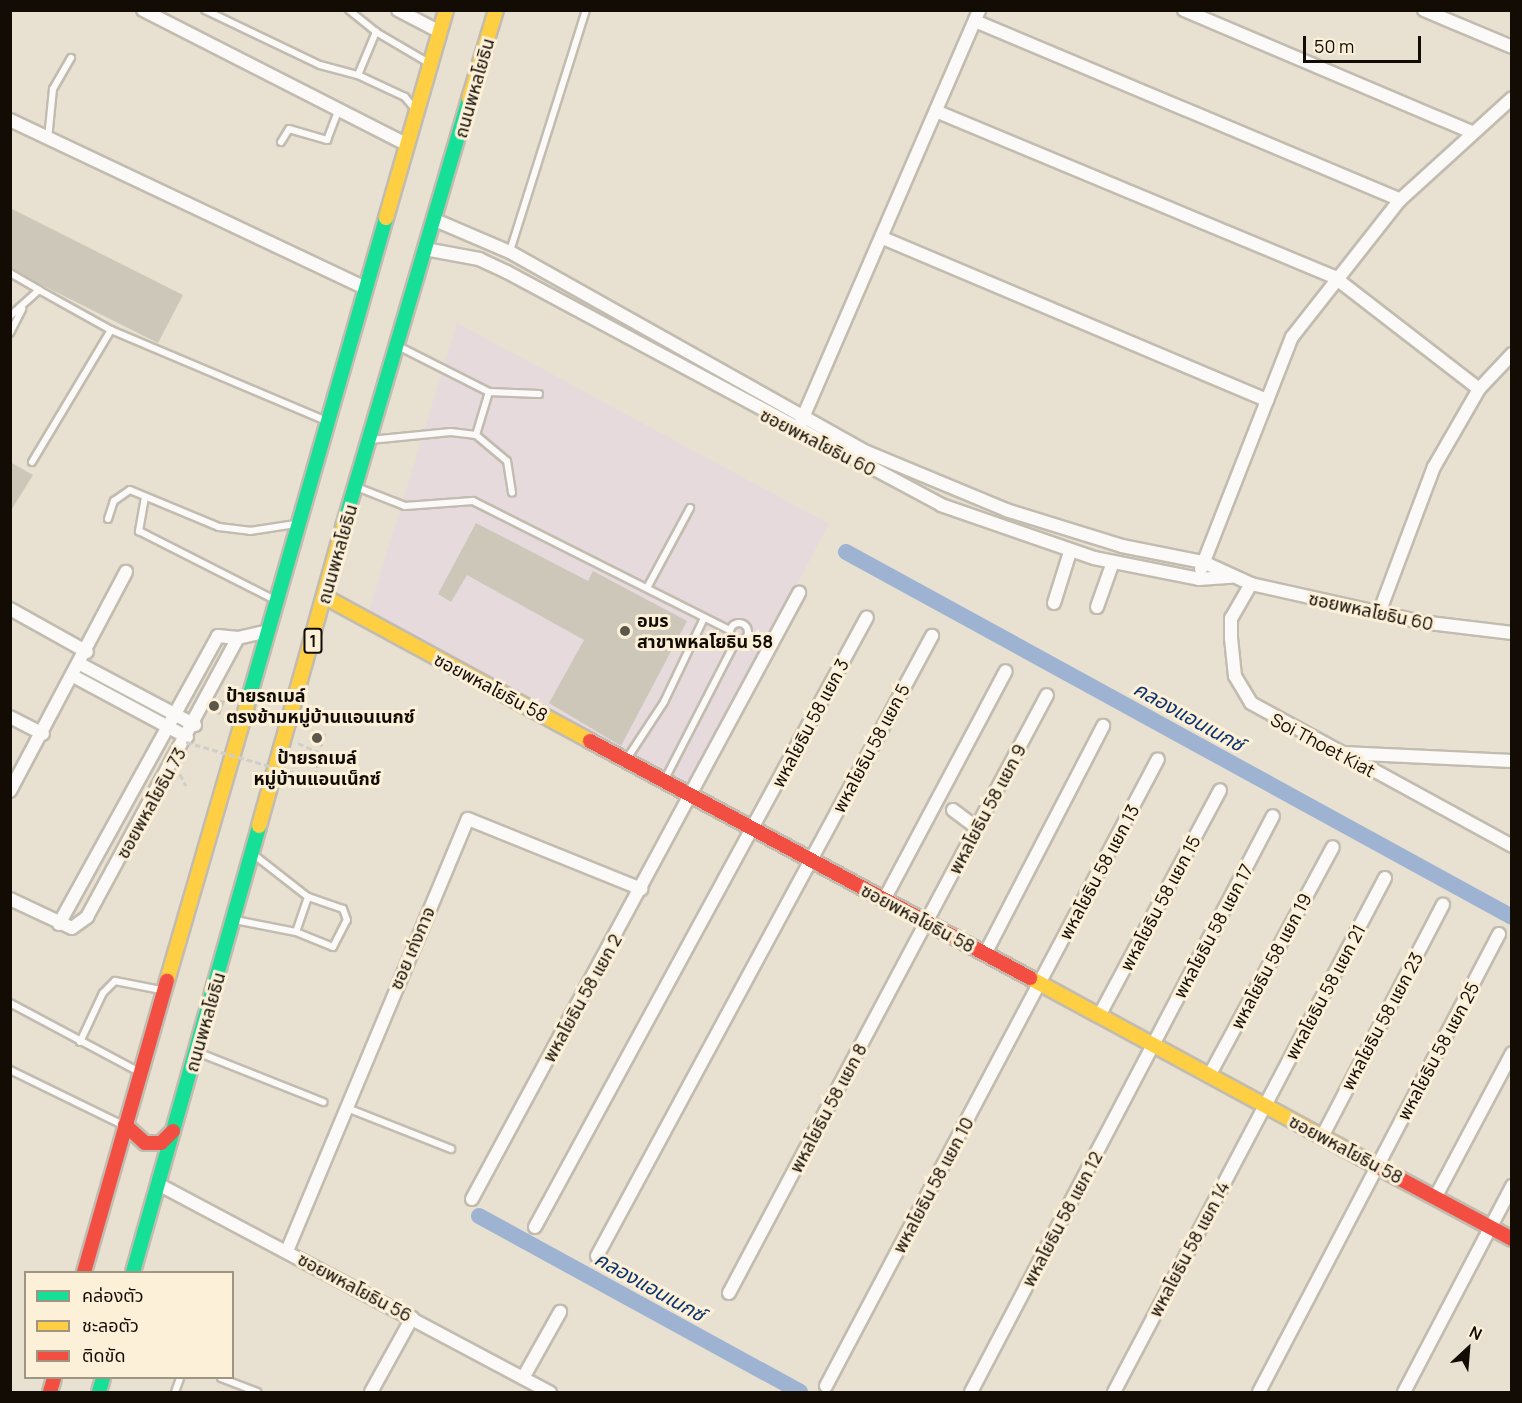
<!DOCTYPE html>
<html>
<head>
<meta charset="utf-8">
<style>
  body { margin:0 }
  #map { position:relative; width:1522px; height:1403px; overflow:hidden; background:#e8e0d0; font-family:Manrope,"Noto Sans Thai",sans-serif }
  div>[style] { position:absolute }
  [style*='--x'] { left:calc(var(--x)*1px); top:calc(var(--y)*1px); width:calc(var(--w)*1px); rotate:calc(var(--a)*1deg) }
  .commercial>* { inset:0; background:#e6dadd }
  .canal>* { height:16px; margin:-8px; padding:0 8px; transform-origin:8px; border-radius:8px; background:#9eb3d2 }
  .building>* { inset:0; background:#cdc7ba }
  .path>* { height:3px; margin-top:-1.5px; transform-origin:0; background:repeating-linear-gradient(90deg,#d1cec9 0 6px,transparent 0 9px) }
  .roads { filter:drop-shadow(2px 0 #c2bcb0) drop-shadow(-2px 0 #c2bcb0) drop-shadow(0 2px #c2bcb0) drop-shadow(0 -2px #c2bcb0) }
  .lane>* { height:6px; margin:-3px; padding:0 3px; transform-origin:3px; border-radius:3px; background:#fcfaf8 }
  .lane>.ring { margin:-3px; padding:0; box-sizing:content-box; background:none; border:6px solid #fcfaf8; border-radius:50% }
  .street>* { height:12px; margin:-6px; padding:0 6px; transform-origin:6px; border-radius:6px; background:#fcfaf8 }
  .fast>* { height:14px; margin:-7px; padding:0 7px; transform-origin:7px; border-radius:7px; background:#16e098 }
  .slow>* { height:14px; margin:-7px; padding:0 7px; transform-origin:7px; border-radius:7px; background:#ffcf43 }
  .jam>* { height:14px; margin:-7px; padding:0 7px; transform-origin:7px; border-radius:7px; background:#f24e42 }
  .path-bridge>* { height:3px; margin-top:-1.5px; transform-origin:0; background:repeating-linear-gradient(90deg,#d1cec9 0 6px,transparent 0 9px) }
  .dots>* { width:16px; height:16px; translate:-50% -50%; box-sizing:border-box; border:3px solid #fdf0d8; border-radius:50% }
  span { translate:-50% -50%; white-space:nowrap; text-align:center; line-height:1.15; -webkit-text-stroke:6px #fdf0d8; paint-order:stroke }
  .shield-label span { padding:2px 4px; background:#fdf0d8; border:2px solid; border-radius:4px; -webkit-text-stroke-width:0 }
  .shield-label { font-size:16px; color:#120c04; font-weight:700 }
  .street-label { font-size:18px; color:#120c04 }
  .poi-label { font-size:18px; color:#120c04; font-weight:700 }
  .left { translate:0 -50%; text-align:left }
  .water-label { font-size:20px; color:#08316d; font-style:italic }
  .frame { position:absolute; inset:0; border:12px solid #120c04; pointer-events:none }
  .legend { position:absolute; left:24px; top:1271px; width:210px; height:108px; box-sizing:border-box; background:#fdf0d8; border:2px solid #9f9583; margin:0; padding:8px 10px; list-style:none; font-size:18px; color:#120c04 }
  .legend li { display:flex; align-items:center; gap:12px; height:30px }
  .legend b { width:30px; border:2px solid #9f9583 }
  .north { position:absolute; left:1438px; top:1319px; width:60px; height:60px; -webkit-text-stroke:4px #fdf0d8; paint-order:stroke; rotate:26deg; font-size:16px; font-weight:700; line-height:24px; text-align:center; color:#120c04 }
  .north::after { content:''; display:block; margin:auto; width:21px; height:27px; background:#120c04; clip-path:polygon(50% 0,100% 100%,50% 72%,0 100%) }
  .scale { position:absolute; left:1303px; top:36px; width:118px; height:27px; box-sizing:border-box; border:3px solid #120c04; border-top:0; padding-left:8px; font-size:18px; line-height:21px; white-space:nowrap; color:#120c04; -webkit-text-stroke:4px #fdf0d8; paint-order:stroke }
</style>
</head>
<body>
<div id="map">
  <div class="commercial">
    <i style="clip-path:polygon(457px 323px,829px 524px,689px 786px,369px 612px)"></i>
  </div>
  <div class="canal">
    <i style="--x:846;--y:552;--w:759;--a:28.72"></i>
    <i style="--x:479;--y:1216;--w:366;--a:28.7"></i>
  </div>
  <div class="building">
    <i style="clip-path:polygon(10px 208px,183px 295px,158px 343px,10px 269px)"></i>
    <i style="clip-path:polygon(10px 462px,33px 475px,10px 512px)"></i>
    <i style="clip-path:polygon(476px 523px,588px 581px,593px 571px,687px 621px,621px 746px,549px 703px,584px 640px,467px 575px,451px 602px,438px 594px)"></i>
    <i style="clip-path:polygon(209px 697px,225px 701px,220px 715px,205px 711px)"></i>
    <i style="clip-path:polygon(313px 730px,326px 734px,322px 747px,309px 742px)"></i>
  </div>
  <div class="path">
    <i style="--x:298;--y:743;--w:24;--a:24"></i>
    <i style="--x:320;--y:753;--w:26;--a:101"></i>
    <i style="--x:180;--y:774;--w:13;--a:63"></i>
  </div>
  <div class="roads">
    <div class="lane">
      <i style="--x:205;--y:10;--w:127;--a:25.6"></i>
      <i style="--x:320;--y:65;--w:39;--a:15"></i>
      <i style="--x:349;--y:10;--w:35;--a:39"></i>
      <i style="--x:415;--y:109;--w:16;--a:-130"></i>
      <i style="--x:405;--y:97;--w:52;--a:-154.9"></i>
      <i style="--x:358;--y:75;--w:47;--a:-67.3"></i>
      <i style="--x:376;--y:32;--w:59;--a:30.5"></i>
      <i style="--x:48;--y:139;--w:50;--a:-84.3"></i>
      <i style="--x:53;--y:89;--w:36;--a:-60"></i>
      <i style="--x:281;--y:142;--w:15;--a:-58"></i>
      <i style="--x:289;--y:129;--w:40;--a:16"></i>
      <i style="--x:327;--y:140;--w:34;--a:-69"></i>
      <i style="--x:510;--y:251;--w:253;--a:-72.5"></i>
      <i style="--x:10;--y:273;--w:34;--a:30"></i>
      <i style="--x:10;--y:316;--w:39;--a:-42"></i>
      <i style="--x:39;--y:290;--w:82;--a:29.1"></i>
      <i style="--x:111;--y:330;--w:231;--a:22.9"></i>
      <i style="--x:10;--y:333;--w:27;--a:-63"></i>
      <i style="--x:489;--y:392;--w:50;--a:2.3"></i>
      <i style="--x:476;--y:435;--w:40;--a:40"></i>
      <i style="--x:507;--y:461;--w:32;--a:81"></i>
      <i style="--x:370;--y:440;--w:81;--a:-5.6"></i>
      <i style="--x:451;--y:432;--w:25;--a:7"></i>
      <i style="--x:476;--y:435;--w:45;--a:-73.2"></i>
      <i style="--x:489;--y:392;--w:102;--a:-153.2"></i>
      <i style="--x:32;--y:462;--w:154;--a:-59.1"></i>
      <i style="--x:359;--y:488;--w:49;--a:21.4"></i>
      <i style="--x:405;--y:506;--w:68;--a:-4.2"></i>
      <i style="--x:473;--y:501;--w:287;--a:26.7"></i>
      <i style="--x:145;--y:497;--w:35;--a:100"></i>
      <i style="--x:139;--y:531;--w:150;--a:26.9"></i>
      <i style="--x:108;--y:519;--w:19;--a:-72"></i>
      <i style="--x:114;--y:501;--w:19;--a:-35"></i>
      <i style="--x:130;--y:490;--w:96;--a:22.6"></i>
      <i style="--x:219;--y:527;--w:31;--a:7"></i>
      <i style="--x:250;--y:531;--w:46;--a:-8.8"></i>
      <i style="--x:647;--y:588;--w:91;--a:-61.7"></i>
      <i class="ring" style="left:730px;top:623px;width:12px;height:12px"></i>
      <i style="--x:628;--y:757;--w:66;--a:-56.8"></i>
      <i style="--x:664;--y:702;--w:93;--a:-64.5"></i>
      <i style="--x:665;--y:779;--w:155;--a:-62.8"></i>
      <i style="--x:235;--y:920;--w:62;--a:11.1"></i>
      <i style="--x:296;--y:932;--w:37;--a:-71"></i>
      <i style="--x:308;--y:897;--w:68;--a:-142.1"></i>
      <i style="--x:296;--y:932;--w:40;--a:22"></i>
      <i style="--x:333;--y:947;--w:30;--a:-63"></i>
      <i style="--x:347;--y:920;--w:12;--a:-110"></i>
      <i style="--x:343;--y:909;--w:37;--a:-161"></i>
      <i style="--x:10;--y:1003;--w:146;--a:28.1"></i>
      <i style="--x:80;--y:1042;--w:54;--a:-64.9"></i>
      <i style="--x:103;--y:993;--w:17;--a:-45"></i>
      <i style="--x:115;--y:981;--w:47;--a:11.1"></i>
      <i style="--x:197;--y:1052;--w:136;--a:21.6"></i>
      <i style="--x:10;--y:1070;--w:126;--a:26"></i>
      <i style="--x:347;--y:1108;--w:112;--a:21.5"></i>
      <i style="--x:221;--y:1378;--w:39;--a:21"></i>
      <i style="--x:175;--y:1392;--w:15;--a:-70"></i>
    </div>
    <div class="street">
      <i style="--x:143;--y:10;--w:297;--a:27"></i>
      <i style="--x:398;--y:10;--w:47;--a:27.6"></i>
      <i style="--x:1184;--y:10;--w:313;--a:23"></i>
      <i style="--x:1424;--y:10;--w:95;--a:22.8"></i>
      <i style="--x:975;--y:21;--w:461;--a:22.8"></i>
      <i style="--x:938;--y:112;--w:429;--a:22.6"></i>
      <i style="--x:1334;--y:277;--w:183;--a:37.7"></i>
      <i style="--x:10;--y:120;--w:393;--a:25.3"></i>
      <i style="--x:435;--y:220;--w:82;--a:23.1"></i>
      <i style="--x:510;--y:252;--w:409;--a:29.3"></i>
      <i style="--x:867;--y:452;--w:151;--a:22.6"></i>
      <i style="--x:1006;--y:510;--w:121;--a:17.2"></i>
      <i style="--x:1122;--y:546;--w:83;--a:11.2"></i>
      <i style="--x:1203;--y:562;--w:53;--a:24.6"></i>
      <i style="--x:1251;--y:584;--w:174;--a:12.6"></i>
      <i style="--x:1421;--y:622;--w:92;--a:6.9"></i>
      <i style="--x:883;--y:238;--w:417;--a:22.9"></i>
      <i style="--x:425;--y:249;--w:55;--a:10.5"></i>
      <i style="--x:479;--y:259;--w:31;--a:25"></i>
      <i style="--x:507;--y:272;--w:493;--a:28.2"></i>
      <i style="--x:941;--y:505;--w:162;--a:19.1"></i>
      <i style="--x:1094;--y:558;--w:107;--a:11.3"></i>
      <i style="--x:1199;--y:579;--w:32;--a:-4"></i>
      <i style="--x:801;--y:422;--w:449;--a:-66.6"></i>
      <i style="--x:1201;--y:569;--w:249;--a:-68.6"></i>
      <i style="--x:1292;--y:337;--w:174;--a:-51.8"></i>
      <i style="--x:1400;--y:200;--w:151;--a:-42.3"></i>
      <i style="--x:1251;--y:584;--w:39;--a:120"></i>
      <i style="--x:1231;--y:618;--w:20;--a:90"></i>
      <i style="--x:1231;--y:638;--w:38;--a:84"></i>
      <i style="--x:1235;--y:676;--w:31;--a:59"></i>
      <i style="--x:1251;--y:703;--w:298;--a:28.7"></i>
      <i style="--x:1054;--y:603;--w:53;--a:-72.6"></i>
      <i style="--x:1097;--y:607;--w:48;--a:-70.4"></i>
      <i style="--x:10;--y:609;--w:88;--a:29.2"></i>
      <i style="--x:1379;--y:613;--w:156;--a:-69.4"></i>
      <i style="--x:1434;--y:467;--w:90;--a:-60"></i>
      <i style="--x:1479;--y:389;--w:48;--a:-46.7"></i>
      <i style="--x:82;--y:665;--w:128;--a:28"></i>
      <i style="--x:75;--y:677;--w:127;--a:28.2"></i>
      <i style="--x:10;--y:717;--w:37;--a:27"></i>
      <i style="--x:1343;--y:753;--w:169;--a:2.7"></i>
      <i style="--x:10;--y:791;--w:248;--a:-62.1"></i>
      <i style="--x:953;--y:810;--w:30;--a:37"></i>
      <i style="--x:10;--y:899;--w:68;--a:25.1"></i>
      <i style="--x:72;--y:928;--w:19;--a:-36"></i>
      <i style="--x:87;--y:917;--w:317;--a:-61.6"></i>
      <i style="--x:238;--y:638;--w:31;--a:-13"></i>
      <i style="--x:884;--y:900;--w:259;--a:-62"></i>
      <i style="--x:59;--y:924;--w:329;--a:-61.1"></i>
      <i style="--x:218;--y:636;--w:20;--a:6"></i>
      <i style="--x:985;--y:954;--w:257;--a:-62.6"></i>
      <i style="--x:1099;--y:1016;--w:256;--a:-61.8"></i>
      <i style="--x:1209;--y:1076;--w:260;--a:-61.6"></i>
      <i style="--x:1322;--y:1137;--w:262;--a:-62.5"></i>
      <i style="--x:158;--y:1184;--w:444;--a:28"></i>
      <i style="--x:1435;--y:1198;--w:164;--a:-62"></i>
      <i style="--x:472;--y:1199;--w:689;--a:-61.65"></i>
      <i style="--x:535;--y:1227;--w:694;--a:-61.44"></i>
      <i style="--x:287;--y:1251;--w:468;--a:-67.3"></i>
      <i style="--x:468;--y:819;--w:187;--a:22"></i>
      <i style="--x:597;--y:1256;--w:705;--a:-61.62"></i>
      <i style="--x:729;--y:1293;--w:677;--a:-62"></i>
      <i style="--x:523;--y:1378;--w:76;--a:-60.7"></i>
      <i style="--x:826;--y:1386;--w:709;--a:-62.1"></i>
      <i style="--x:371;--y:1392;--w:85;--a:-61"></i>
      <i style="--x:971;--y:1392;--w:650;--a:-62.33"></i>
      <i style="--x:1114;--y:1392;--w:581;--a:-62.2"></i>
      <i style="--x:1259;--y:1392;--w:517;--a:-62.34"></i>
      <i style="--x:1404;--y:1392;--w:233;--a:-62.3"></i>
    </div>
    <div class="fast">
      <i style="--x:343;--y:527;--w:446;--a:-73.6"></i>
      <i style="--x:247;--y:705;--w:506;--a:-74.07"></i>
      <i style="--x:133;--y:1272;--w:463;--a:-74.2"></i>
      <i style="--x:99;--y:1392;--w:15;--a:-74"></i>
    </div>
    <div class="slow">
      <i style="--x:469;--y:99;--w:93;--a:-73.1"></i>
      <i style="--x:386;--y:218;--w:216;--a:-73.9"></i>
      <i style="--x:325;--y:597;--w:302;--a:28.5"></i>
      <i style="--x:259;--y:826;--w:311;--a:-74.3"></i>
      <i style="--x:1030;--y:978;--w:394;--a:28.5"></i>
      <i style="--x:167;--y:981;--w:287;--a:-73.8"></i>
    </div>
    <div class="jam">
      <i style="--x:590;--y:741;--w:500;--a:28.3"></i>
      <i style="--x:125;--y:1125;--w:27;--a:42"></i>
      <i style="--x:145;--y:1143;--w:16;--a:0"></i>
      <i style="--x:161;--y:1143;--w:17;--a:-45"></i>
      <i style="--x:1376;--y:1166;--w:154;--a:28.2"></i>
      <i style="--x:84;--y:1272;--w:303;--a:-74.1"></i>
      <i style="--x:50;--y:1392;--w:15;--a:-74"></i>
    </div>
  </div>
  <div class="path-bridge">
    <i style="--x:186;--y:742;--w:134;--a:16"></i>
  </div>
  <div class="dots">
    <i style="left:625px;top:631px;background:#5d564b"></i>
    <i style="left:214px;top:706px;background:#5d564b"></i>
    <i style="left:317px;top:738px;background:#5d564b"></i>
  </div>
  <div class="shield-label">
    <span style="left:313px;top:641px">1</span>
  </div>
  <div class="street-label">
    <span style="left:474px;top:88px;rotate:-74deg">ถนนพหลโยธิน</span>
    <span style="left:818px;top:442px;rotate:27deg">ซอยพหลโยธิน 60</span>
    <span style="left:337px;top:554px;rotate:-74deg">ถนนพหลโยธิน</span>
    <span style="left:1371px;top:611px;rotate:12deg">ซอยพหลโยธิน 60</span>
    <span style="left:491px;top:687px;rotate:28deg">ซอยพหลโยธิน 58</span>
    <span style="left:810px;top:723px;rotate:-62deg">พหลโยธิน 58 แยก 3</span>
    <span style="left:1323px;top:745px;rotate:28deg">Soi Thoet Kiat</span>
    <span style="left:871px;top:748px;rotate:-62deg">พหลโยธิน 58 แยก 5</span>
    <span style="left:151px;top:803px;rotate:-61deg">ซอยพหลโยธิน 73</span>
    <span style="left:987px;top:809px;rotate:-62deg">พหลโยธิน 58 แยก 9</span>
    <span style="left:1099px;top:872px;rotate:-62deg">พหลโยธิน 58 แยก 13</span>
    <span style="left:1160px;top:903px;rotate:-62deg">พหลโยธิน 58 แยก 15</span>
    <span style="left:918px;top:918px;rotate:28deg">ซอยพหลโยธิน 58</span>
    <span style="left:1213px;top:931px;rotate:-62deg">พหลโยธิน 58 แยก 17</span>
    <span style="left:412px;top:948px;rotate:-67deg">ซอย เก่งกาจ</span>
    <span style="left:1271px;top:961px;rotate:-62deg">พหลโยธิน 58 แยก 19</span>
    <span style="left:1325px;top:992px;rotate:-62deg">พหลโยธิน 58 แยก 21</span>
    <span style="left:582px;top:998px;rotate:-61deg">พหลโยธิน 58 แยก 2</span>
    <span style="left:1382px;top:1021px;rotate:-62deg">พหลโยธิน 58 แยก 23</span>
    <span style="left:205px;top:1022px;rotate:-74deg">ถนนพหลโยธิน</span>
    <span style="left:1438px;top:1051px;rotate:-62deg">พหลโยธิน 58 แยก 25</span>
    <span style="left:828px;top:1108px;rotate:-62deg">พหลโยธิน 58 แยก 8</span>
    <span style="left:1346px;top:1149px;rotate:28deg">ซอยพหลโยธิน 58</span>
    <span style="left:933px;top:1185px;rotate:-62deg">พหลโยธิน 58 แยก 10</span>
    <span style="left:1062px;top:1219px;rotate:-62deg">พหลโยธิน 58 แยก 12</span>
    <span style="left:1189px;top:1249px;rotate:-62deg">พหลโยธิน 58 แยก 14</span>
    <span style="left:355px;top:1287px;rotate:28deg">ซอยพหลโยธิน 56</span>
  </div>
  <div class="poi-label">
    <span class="left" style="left:637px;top:631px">อมร<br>สาขาพหลโยธิน 58</span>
    <span class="left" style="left:226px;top:706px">ป้ายรถเมล์<br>ตรงข้ามหมู่บ้านแอนเนกซ์</span>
    <span style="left:317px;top:768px">ป้ายรถเมล์<br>หมู่บ้านแอนเน็กซ์</span>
  </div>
  <div class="water-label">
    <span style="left:1189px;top:716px;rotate:29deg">คลองแอนเนกซ์</span>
    <span style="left:650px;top:1286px;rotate:29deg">คลองแอนเนกซ์</span>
  </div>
  <div class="frame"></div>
  <ul class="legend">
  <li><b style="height:8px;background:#16e098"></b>คล่องตัว</li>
  <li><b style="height:8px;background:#ffcf43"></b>ชะลอตัว</li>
  <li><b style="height:8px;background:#f24e42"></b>ติดขัด</li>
  </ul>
  <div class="north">N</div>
  <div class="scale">50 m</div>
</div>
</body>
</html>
